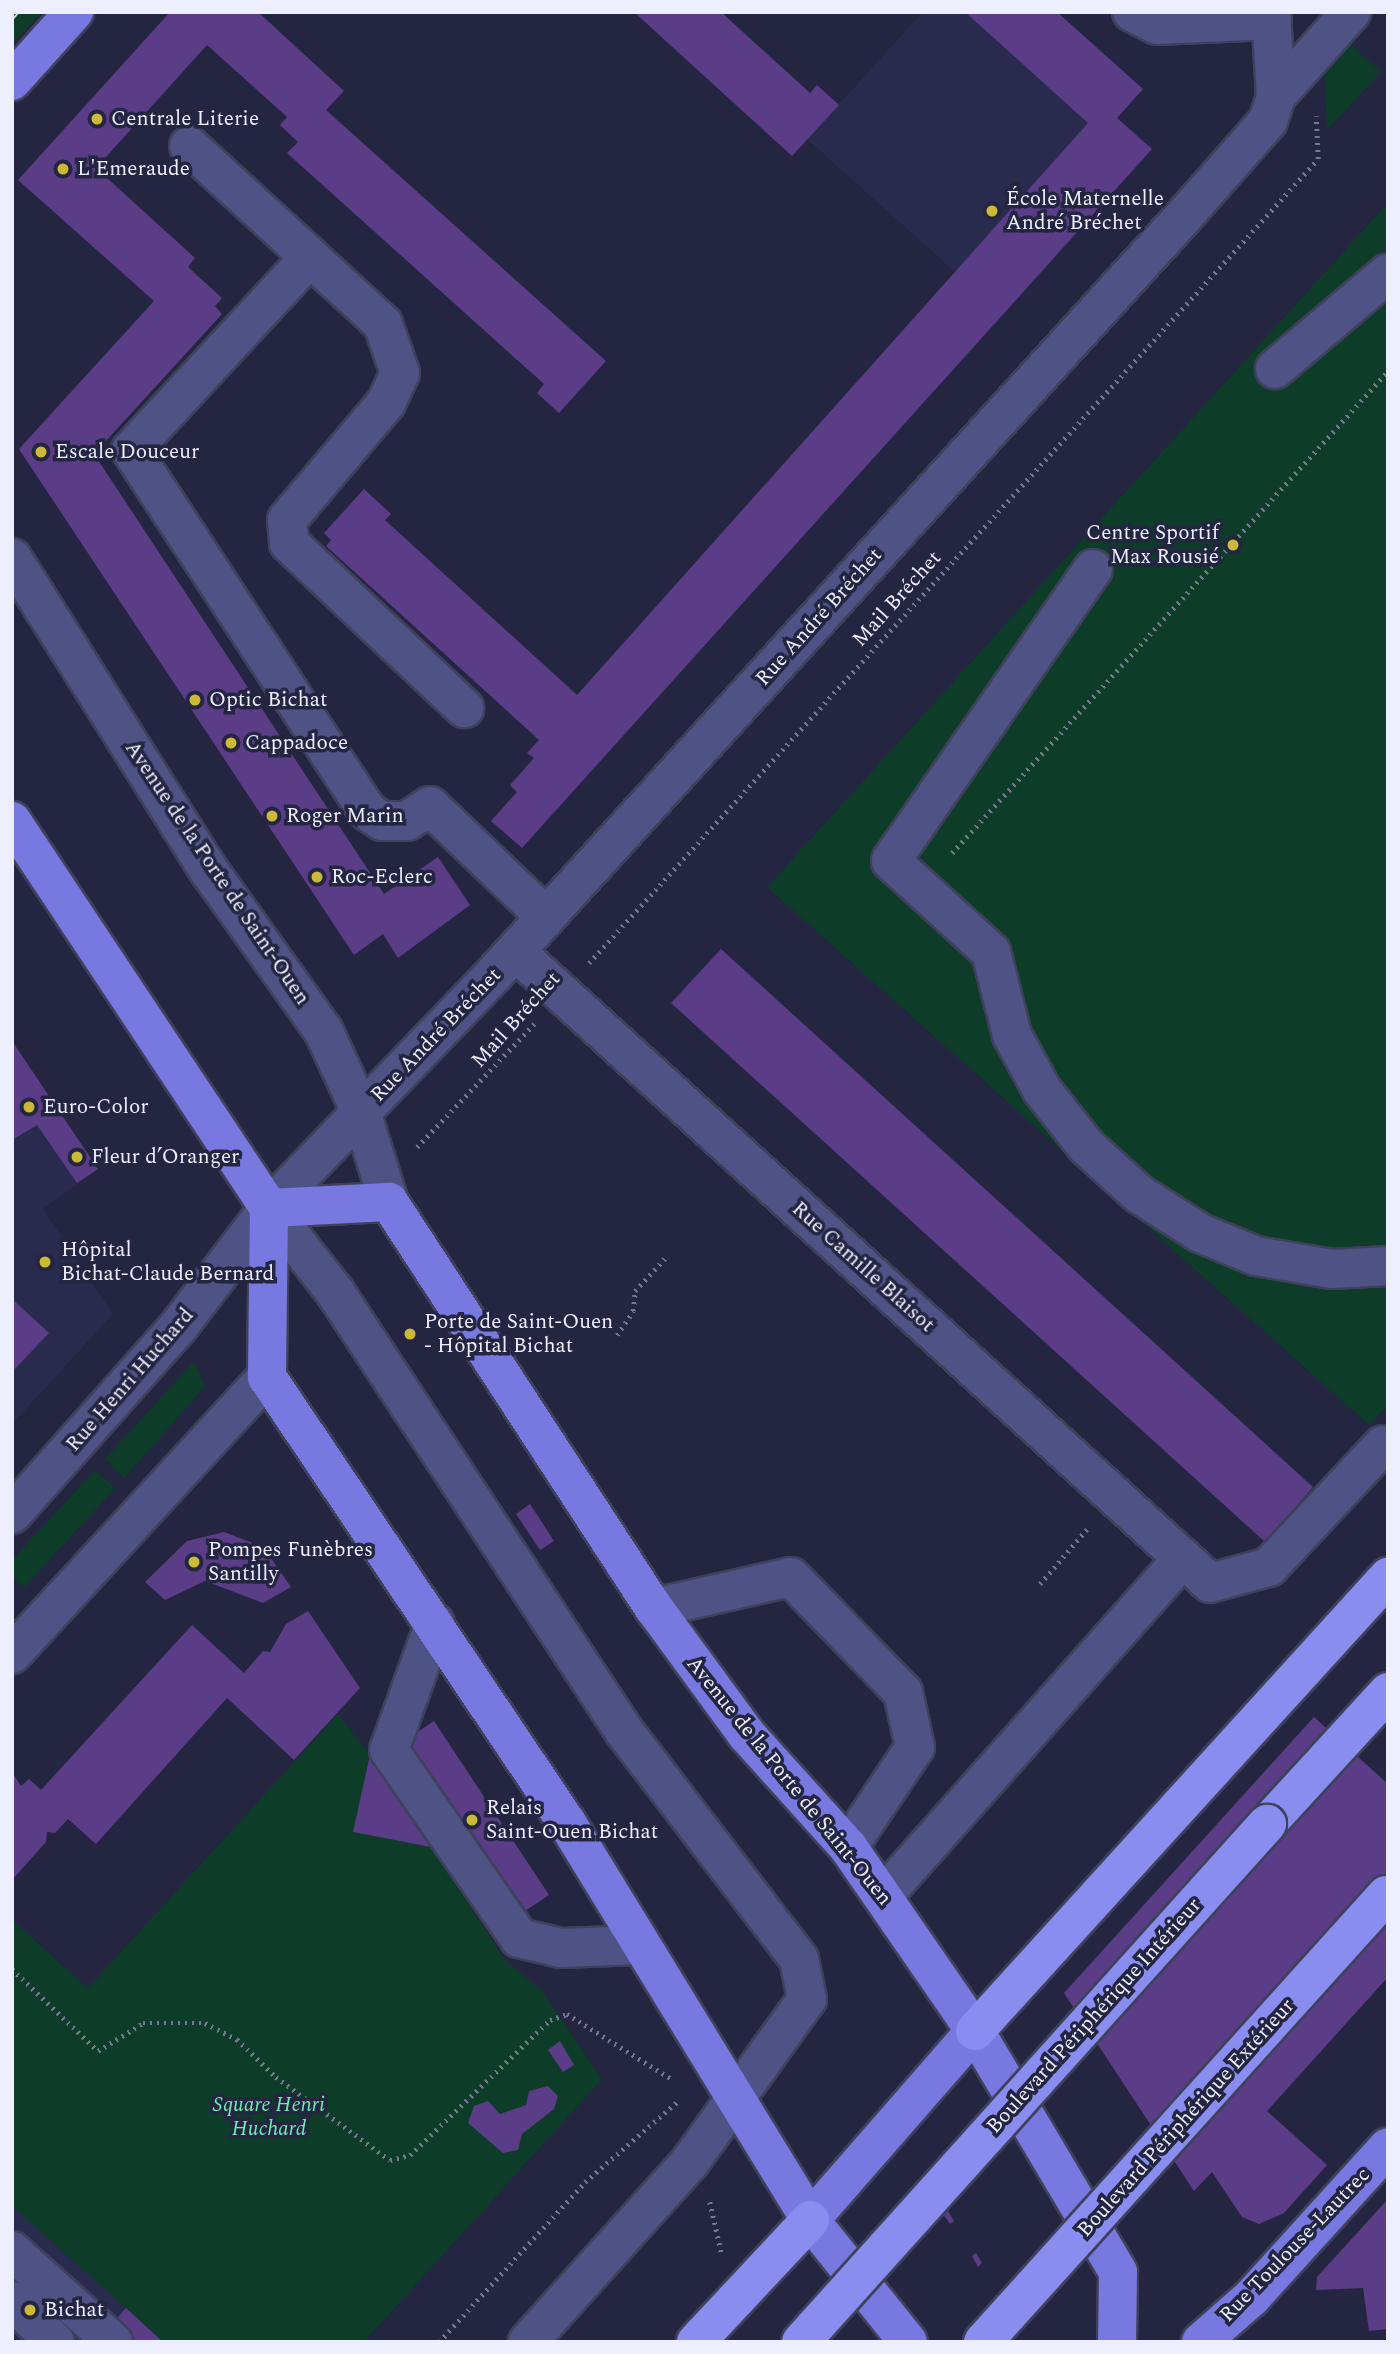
<!DOCTYPE html>
<html>
<head>
<meta charset="utf-8">
<style>
  body { margin:0 }
  #map { position:relative; width:1400px; height:2354px; overflow:hidden; background:#232541; font-family:Spectral,serif }
  div>[style] { position:absolute }
  [style*='--x'] { left:calc(var(--x)*1px); top:calc(var(--y)*1px); width:calc(var(--w)*1px); rotate:calc(var(--a)*1deg) }
  .built>* { inset:0; background:#292b4e }
  .green>* { inset:0; background:#0d3d28 }
  .building>* { inset:0; background:#5b3d87 }
  .path>* { height:4.5px; margin-top:-2.25px; transform-origin:0; background:repeating-linear-gradient(90deg,#76788f 0 2px,transparent 0 7px) }
  .roads { filter:drop-shadow(2px 0 #3f415c) drop-shadow(-2px 0 #3f415c) drop-shadow(0 2px #3f415c) drop-shadow(0 -2px #3f415c) }
  .minor>* { height:38px; margin:-19px; padding:0 19px; transform-origin:19px; border-radius:19px; background:#4f5284 }
  .major>* { height:38px; margin:-19px; padding:0 19px; transform-origin:19px; border-radius:19px; background:#7779e0 }
  .highway>* { height:38px; margin:-19px; padding:0 19px; transform-origin:19px; border-radius:19px; background:#898df0 }
  .tram>* { height:2px; margin:-1px; padding:0 1px; transform-origin:1px; border-radius:1px; background:#cfd1e3 }
  .bridges { filter:drop-shadow(2px 0 #3f415c) drop-shadow(-2px 0 #3f415c) drop-shadow(0 2px #3f415c) drop-shadow(0 -2px #3f415c) }
  .highway-bridge>* { height:38px; margin:-19px; padding:0 19px; transform-origin:19px; border-radius:19px; background:#898df0 }
  .dots>* { width:19px; height:19px; translate:-50% -50%; box-sizing:border-box; border:4px solid #232541; border-radius:50% }
  span { translate:-50% -50%; white-space:nowrap; text-align:center; line-height:1.15; -webkit-text-stroke:7px #232541; paint-order:stroke }
  .poi-label { font-size:21px; color:#edefff }
  .left { translate:0 -50%; text-align:left }
  .right { translate:-100% -50%; text-align:right }
  .street-label { font-size:21px; color:#edefff }
  .park-label { font-size:21px; color:#69f0b0; font-style:italic }
  .frame { position:absolute; inset:0; border:14px solid #edefff; pointer-events:none }
</style>
</head>
<body>
<div id="map">
  <div class="built">
    <i style="clip-path:polygon(923px 12px,1057px 12px,1143px 89px,1117px 118px,1152px 149px,1003px 315px,807px 139px)"></i>
    <i style="clip-path:polygon(12px 1040px,98px 1169px,43px 1209px,113px 1314px,12px 1424px)"></i>
    <i style="clip-path:polygon(12px 2206px,164px 2342px,12px 2342px)"></i>
  </div>
  <div class="green">
    <i style="clip-path:polygon(12px 12px,42px 12px,12px 44px)"></i>
    <i style="clip-path:polygon(1346px 40px,1381px 72px,1327px 130px,1324px 64px)"></i>
    <i style="clip-path:polygon(1388px 203px,1388px 1405px,1369px 1425px,767px 887px)"></i>
    <i style="clip-path:polygon(194px 1361px,205px 1387px,124px 1478px,105px 1459px)"></i>
    <i style="clip-path:polygon(95px 1470px,115px 1488px,25px 1587px,12px 1577px,12px 1560px)"></i>
    <i style="clip-path:polygon(338px 1714px,370px 1755px,354px 1832px,431px 1847px,505px 1960px,543px 1992px,602px 2079px,364px 2342px,164px 2342px,12px 2206px,12px 1920px,88px 1988px)"></i>
  </div>
  <div class="building">
    <i style="clip-path:polygon(170px 12px,258px 12px,344px 91px,326px 110px,606px 361px,559px 413px,537px 393px,544px 384px,287px 153px,298px 142px,280px 125px,287px 117px,207px 45px,96px 168px,195px 258px,188px 267px,222px 298px,215px 306px,222px 314px,94px 454px,384px 894px,438px 857px,470px 905px,398px 958px,383px 934px,354px 955px,19px 449px,154px 301px,18px 180px)"></i>
    <i style="clip-path:polygon(634px 12px,721px 12px,810px 93px,817px 85px,839px 105px,792px 156px)"></i>
    <i style="clip-path:polygon(965px 12px,1057px 12px,1143px 89px,1117px 118px,1152px 149px,522px 848px,491px 821px,517px 792px,510px 785px,534px 758px,527px 753px,539px 740px,326px 546px,331px 540px,324px 533px,364px 489px,391px 514px,385px 520px,577px 695px,1088px 123px)"></i>
    <i style="clip-path:polygon(721px 949px,1313px 1487px,1265px 1542px,671px 1003px)"></i>
    <i style="clip-path:polygon(12px 1041px,98px 1169px,77px 1183px,37px 1125px,12px 1140px)"></i>
    <i style="clip-path:polygon(12px 1299px,49px 1333px,12px 1372px)"></i>
    <i style="clip-path:polygon(530px 1504px,554px 1541px,540px 1550px,516px 1514px)"></i>
    <i style="clip-path:polygon(224px 1532px,263px 1547px,291px 1587px,263px 1603px,205px 1581px,165px 1600px,145px 1582px,187px 1541px)"></i>
    <i style="clip-path:polygon(308px 1611px,360px 1688px,294px 1760px,227px 1698px,96px 1844px,68px 1819px,55px 1833px,47px 1832px,46px 1842px,12px 1880px,12px 1772px,21px 1786px,29px 1779px,41px 1790px,192px 1625px,244px 1673px,263px 1651px,270px 1652px,286px 1624px)"></i>
    <i style="clip-path:polygon(1314px 1717px,1388px 1784px,1388px 1977px,1267px 2111px,1327px 2165px,1284px 2213px,1259px 2224px,1242px 2217px,1212px 2172px,1194px 2191px,1064px 1993px)"></i>
    <i style="clip-path:polygon(434px 1721px,549px 1895px,510px 1921px,398px 1745px)"></i>
    <i style="clip-path:polygon(370px 1755px,431px 1847px,353px 1832px)"></i>
    <i style="clip-path:polygon(560px 2041px,574px 2065px,563px 2072px,548px 2050px)"></i>
    <i style="clip-path:polygon(548px 2086px,558px 2096px,554px 2109px,522px 2134px,518px 2150px,503px 2153px,468px 2123px,474px 2106px,488px 2101px,500px 2114px,526px 2105px,529px 2091px)"></i>
    <i style="clip-path:polygon(1388px 2199px,1388px 2329px,1369px 2331px,1363px 2288px,1316px 2290px,1317px 2277px)"></i>
    <i style="clip-path:polygon(948px 2211px,954px 2221px,950px 2224px,943px 2214px)"></i>
    <i style="clip-path:polygon(976px 2253px,982px 2263px,978px 2267px,972px 2256px)"></i>
    <i style="clip-path:polygon(126px 2308px,163px 2342px,96px 2342px)"></i>
  </div>
  <div class="path">
    <i style="--x:952;--y:853;--w:650;--a:-47.87"></i>
    <i style="--x:589;--y:963;--w:1085;--a:-47.8"></i>
    <i style="--x:1318;--y:159;--w:43;--a:-92.7"></i>
    <i style="--x:417;--y:1147;--w:170;--a:-46.4"></i>
    <i style="--x:617;--y:1335;--w:29;--a:-56"></i>
    <i style="--x:633;--y:1311;--w:20;--a:-84"></i>
    <i style="--x:635;--y:1291;--w:47;--a:-47.6"></i>
    <i style="--x:1040;--y:1584;--w:72;--a:-49.5"></i>
    <i style="--x:12;--y:1969;--w:119;--a:43.6"></i>
    <i style="--x:98;--y:2051;--w:53;--a:-31.9"></i>
    <i style="--x:143;--y:2023;--w:62;--a:0"></i>
    <i style="--x:205;--y:2023;--w:36;--a:27"></i>
    <i style="--x:237;--y:2039;--w:54;--a:44.3"></i>
    <i style="--x:276;--y:2077;--w:141;--a:36.1"></i>
    <i style="--x:390;--y:2160;--w:21;--a:-14"></i>
    <i style="--x:410;--y:2155;--w:194;--a:-44"></i>
    <i style="--x:550;--y:2020;--w:18;--a:-19"></i>
    <i style="--x:567;--y:2014;--w:123;--a:31.8"></i>
    <i style="--x:710;--y:2202;--w:54;--a:77.2"></i>
    <i style="--x:439;--y:2342;--w:217;--a:-47.6"></i>
    <i style="--x:585;--y:2182;--w:122;--a:-41"></i>
  </div>
  <div class="roads">
    <div class="minor">
      <i style="--x:1132;--y:12;--w:28;--a:27"></i>
      <i style="--x:1157;--y:25;--w:115;--a:-2.5"></i>
      <i style="--x:1271;--y:12;--w:84;--a:86.6"></i>
      <i style="--x:189;--y:146;--w:164;--a:42.5"></i>
      <i style="--x:310;--y:257;--w:263;--a:132.8"></i>
      <i style="--x:131;--y:450;--w:431;--a:56.8"></i>
      <i style="--x:367;--y:811;--w:18;--a:34"></i>
      <i style="--x:382;--y:821;--w:25;--a:0"></i>
      <i style="--x:407;--y:821;--w:27;--a:-33"></i>
      <i style="--x:430;--y:806;--w:161;--a:43.7"></i>
      <i style="--x:310;--y:257;--w:99;--a:42.5"></i>
      <i style="--x:383;--y:324;--w:52;--a:70.9"></i>
      <i style="--x:400;--y:373;--w:33;--a:115"></i>
      <i style="--x:386;--y:403;--w:153;--a:130.2"></i>
      <i style="--x:287;--y:520;--w:23;--a:85"></i>
      <i style="--x:289;--y:543;--w:241;--a:43.3"></i>
      <i style="--x:1275;--y:369;--w:148;--a:-40.3"></i>
      <i style="--x:12;--y:558;--w:371;--a:57.8"></i>
      <i style="--x:210;--y:872;--w:196;--a:54.5"></i>
      <i style="--x:324;--y:1032;--w:88;--a:65.2"></i>
      <i style="--x:361;--y:1112;--w:94;--a:72.7"></i>
      <i style="--x:1093;--y:569;--w:355;--a:124.7"></i>
      <i style="--x:891;--y:861;--w:135;--a:42.3"></i>
      <i style="--x:991;--y:952;--w:86;--a:75.8"></i>
      <i style="--x:1012;--y:1035;--w:63;--a:61.4"></i>
      <i style="--x:1042;--y:1090;--w:71;--a:51.8"></i>
      <i style="--x:1086;--y:1146;--w:72;--a:42.2"></i>
      <i style="--x:1139;--y:1194;--w:72;--a:32.6"></i>
      <i style="--x:1200;--y:1233;--w:61;--a:22.3"></i>
      <i style="--x:1256;--y:1256;--w:77;--a:9.7"></i>
      <i style="--x:1332;--y:1269;--w:56;--a:-3.1"></i>
      <i style="--x:515;--y:951;--w:939;--a:42.28"></i>
      <i style="--x:1210;--y:1583;--w:61;--a:-15.2"></i>
      <i style="--x:1269;--y:1567;--w:167;--a:-46.9"></i>
      <i style="--x:269;--y:1208;--w:107;--a:51.8"></i>
      <i style="--x:335;--y:1292;--w:526;--a:56.64"></i>
      <i style="--x:624;--y:1731;--w:287;--a:52.5"></i>
      <i style="--x:799;--y:1959;--w:41;--a:78.7"></i>
      <i style="--x:807;--y:1999;--w:202;--a:125.7"></i>
      <i style="--x:689;--y:2163;--w:241;--a:132"></i>
      <i style="--x:12;--y:1514;--w:251;--a:-48.4"></i>
      <i style="--x:179;--y:1326;--w:148;--a:-52.7"></i>
      <i style="--x:269;--y:1208;--w:327;--a:-46.1"></i>
      <i style="--x:496;--y:972;--w:1025;--a:-47.69"></i>
      <i style="--x:1186;--y:214;--w:124;--a:-48.6"></i>
      <i style="--x:1268;--y:121;--w:26;--a:-72"></i>
      <i style="--x:1276;--y:96;--w:113;--a:-48.2"></i>
      <i style="--x:654;--y:1608;--w:140;--a:-12.8"></i>
      <i style="--x:791;--y:1577;--w:161;--a:45.8"></i>
      <i style="--x:903;--y:1692;--w:56;--a:77.7"></i>
      <i style="--x:915;--y:1747;--w:120;--a:123.8"></i>
      <i style="--x:435;--y:1623;--w:135;--a:109.9"></i>
      <i style="--x:389;--y:1750;--w:229;--a:55.3"></i>
      <i style="--x:519;--y:1938;--w:43;--a:13.4"></i>
      <i style="--x:561;--y:1948;--w:79;--a:-2.2"></i>
      <i style="--x:12;--y:1654;--w:377;--a:-47.4"></i>
      <i style="--x:883;--y:1896;--w:452;--a:-48.4"></i>
      <i style="--x:12;--y:2251;--w:136;--a:42"></i>
      <i style="--x:12;--y:2301;--w:59;--a:43.6"></i>
    </div>
    <div class="major">
      <i style="--x:12;--y:81;--w:93;--a:-48.1"></i>
      <i style="--x:12;--y:821;--w:465;--a:56.4"></i>
      <i style="--x:269;--y:1208;--w:169;--a:90.7"></i>
      <i style="--x:267;--y:1377;--w:538;--a:56.07"></i>
      <i style="--x:567;--y:1823;--w:465;--a:58.5"></i>
      <i style="--x:810;--y:2220;--w:156;--a:51.2"></i>
      <i style="--x:269;--y:1208;--w:120;--a:-2.9"></i>
      <i style="--x:389;--y:1202;--w:485;--a:56.9"></i>
      <i style="--x:654;--y:1608;--w:157;--a:53.8"></i>
      <i style="--x:747;--y:1735;--w:151;--a:48"></i>
      <i style="--x:848;--y:1847;--w:224;--a:55.4"></i>
      <i style="--x:975;--y:2031;--w:280;--a:59.3"></i>
      <i style="--x:1118;--y:2272;--w:70;--a:90.8"></i>
      <i style="--x:810;--y:2220;--w:251;--a:-48.9"></i>
      <i style="--x:1201;--y:2342;--w:68;--a:-41.4"></i>
      <i style="--x:1252;--y:2297;--w:202;--a:-47.8"></i>
    </div>
    <div class="highway">
      <i style="--x:1267;--y:1824;--w:179;--a:-47.5"></i>
      <i style="--x:975;--y:2031;--w:614;--a:-47.71"></i>
      <i style="--x:696;--y:2342;--w:167;--a:-46.9"></i>
    </div>
  </div>
  <div class="tram">
    <i style="--x:12;--y:20;--w:11;--a:-49"></i>
  </div>
  <div class="bridges">
    <div class="highway-bridge">
      <i style="--x:801;--y:2342;--w:697;--a:-48.03"></i>
      <i style="--x:983;--y:2342;--w:602;--a:-47.96"></i>
    </div>
  </div>
  <div class="dots">
    <i style="left:97px;top:119px;background:#cdb938"></i>
    <i style="left:63px;top:169px;background:#cdb938"></i>
    <i style="left:992px;top:211px;background:#cdb938"></i>
    <i style="left:41px;top:452px;background:#cdb938"></i>
    <i style="left:1233px;top:545px;background:#cdb938"></i>
    <i style="left:195px;top:700px;background:#cdb938"></i>
    <i style="left:231px;top:743px;background:#cdb938"></i>
    <i style="left:272px;top:816px;background:#cdb938"></i>
    <i style="left:317px;top:877px;background:#cdb938"></i>
    <i style="left:29px;top:1107px;background:#cdb938"></i>
    <i style="left:77px;top:1157px;background:#cdb938"></i>
    <i style="left:45px;top:1262px;background:#cdb938"></i>
    <i style="left:410px;top:1334px;background:#cdb938"></i>
    <i style="left:194px;top:1562px;background:#cdb938"></i>
    <i style="left:472px;top:1820px;background:#cdb938"></i>
    <i style="left:30px;top:2310px;background:#cdb938"></i>
  </div>
  <div class="poi-label">
    <span class="left" style="left:111px;top:119px">Centrale Literie</span>
    <span class="left" style="left:77px;top:169px">L'Emeraude</span>
    <span class="left" style="left:1006px;top:211px">École Maternelle<br>André Bréchet</span>
    <span class="left" style="left:55px;top:452px">Escale Douceur</span>
    <span class="right" style="left:1219px;top:545px">Centre Sportif<br>Max Rousié</span>
    <span class="left" style="left:209px;top:700px">Optic Bichat</span>
    <span class="left" style="left:245px;top:743px">Cappadoce</span>
    <span class="left" style="left:286px;top:816px">Roger Marin</span>
    <span class="left" style="left:331px;top:877px">Roc-Eclerc</span>
    <span class="left" style="left:43px;top:1107px">Euro-Color</span>
    <span class="left" style="left:91px;top:1157px">Fleur d’Oranger</span>
    <span class="left" style="left:61px;top:1262px">Hôpital<br>Bichat-Claude Bernard</span>
    <span class="left" style="left:424px;top:1334px">Porte de Saint-Ouen<br>- Hôpital Bichat</span>
    <span class="left" style="left:208px;top:1562px">Pompes Funèbres<br>Santilly</span>
    <span class="left" style="left:486px;top:1820px">Relais<br>Saint-Ouen Bichat</span>
    <span class="left" style="left:44px;top:2310px">Bichat</span>
  </div>
  <div class="street-label">
    <span style="left:897px;top:599px;rotate:-48deg">Mail Bréchet</span>
    <span style="left:819px;top:617px;rotate:-48deg">Rue André Bréchet</span>
    <span style="left:217px;top:873px;rotate:56deg">Avenue de la Porte de Saint-Ouen</span>
    <span style="left:516px;top:1020px;rotate:-48deg">Mail Bréchet</span>
    <span style="left:436px;top:1035px;rotate:-46deg">Rue André Bréchet</span>
    <span style="left:863px;top:1267px;rotate:42deg">Rue Camille Blaisot</span>
    <span style="left:130px;top:1380px;rotate:-49deg">Rue Henri Huchard</span>
    <span style="left:789px;top:1781px;rotate:51deg">Avenue de la Porte de Saint-Ouen</span>
    <span style="left:1094px;top:2016px;rotate:-48deg">Boulevard Périphérique Intérieur</span>
    <span style="left:1186px;top:2118px;rotate:-48deg">Boulevard Périphérique Extérieur</span>
    <span style="left:1295px;top:2245px;rotate:-46deg">Rue Toulouse-Lautrec</span>
  </div>
  <div class="park-label">
    <span style="left:269px;top:2117px">Square Henri<br>Huchard</span>
  </div>
  <div class="frame"></div>
</div>
</body>
</html>
